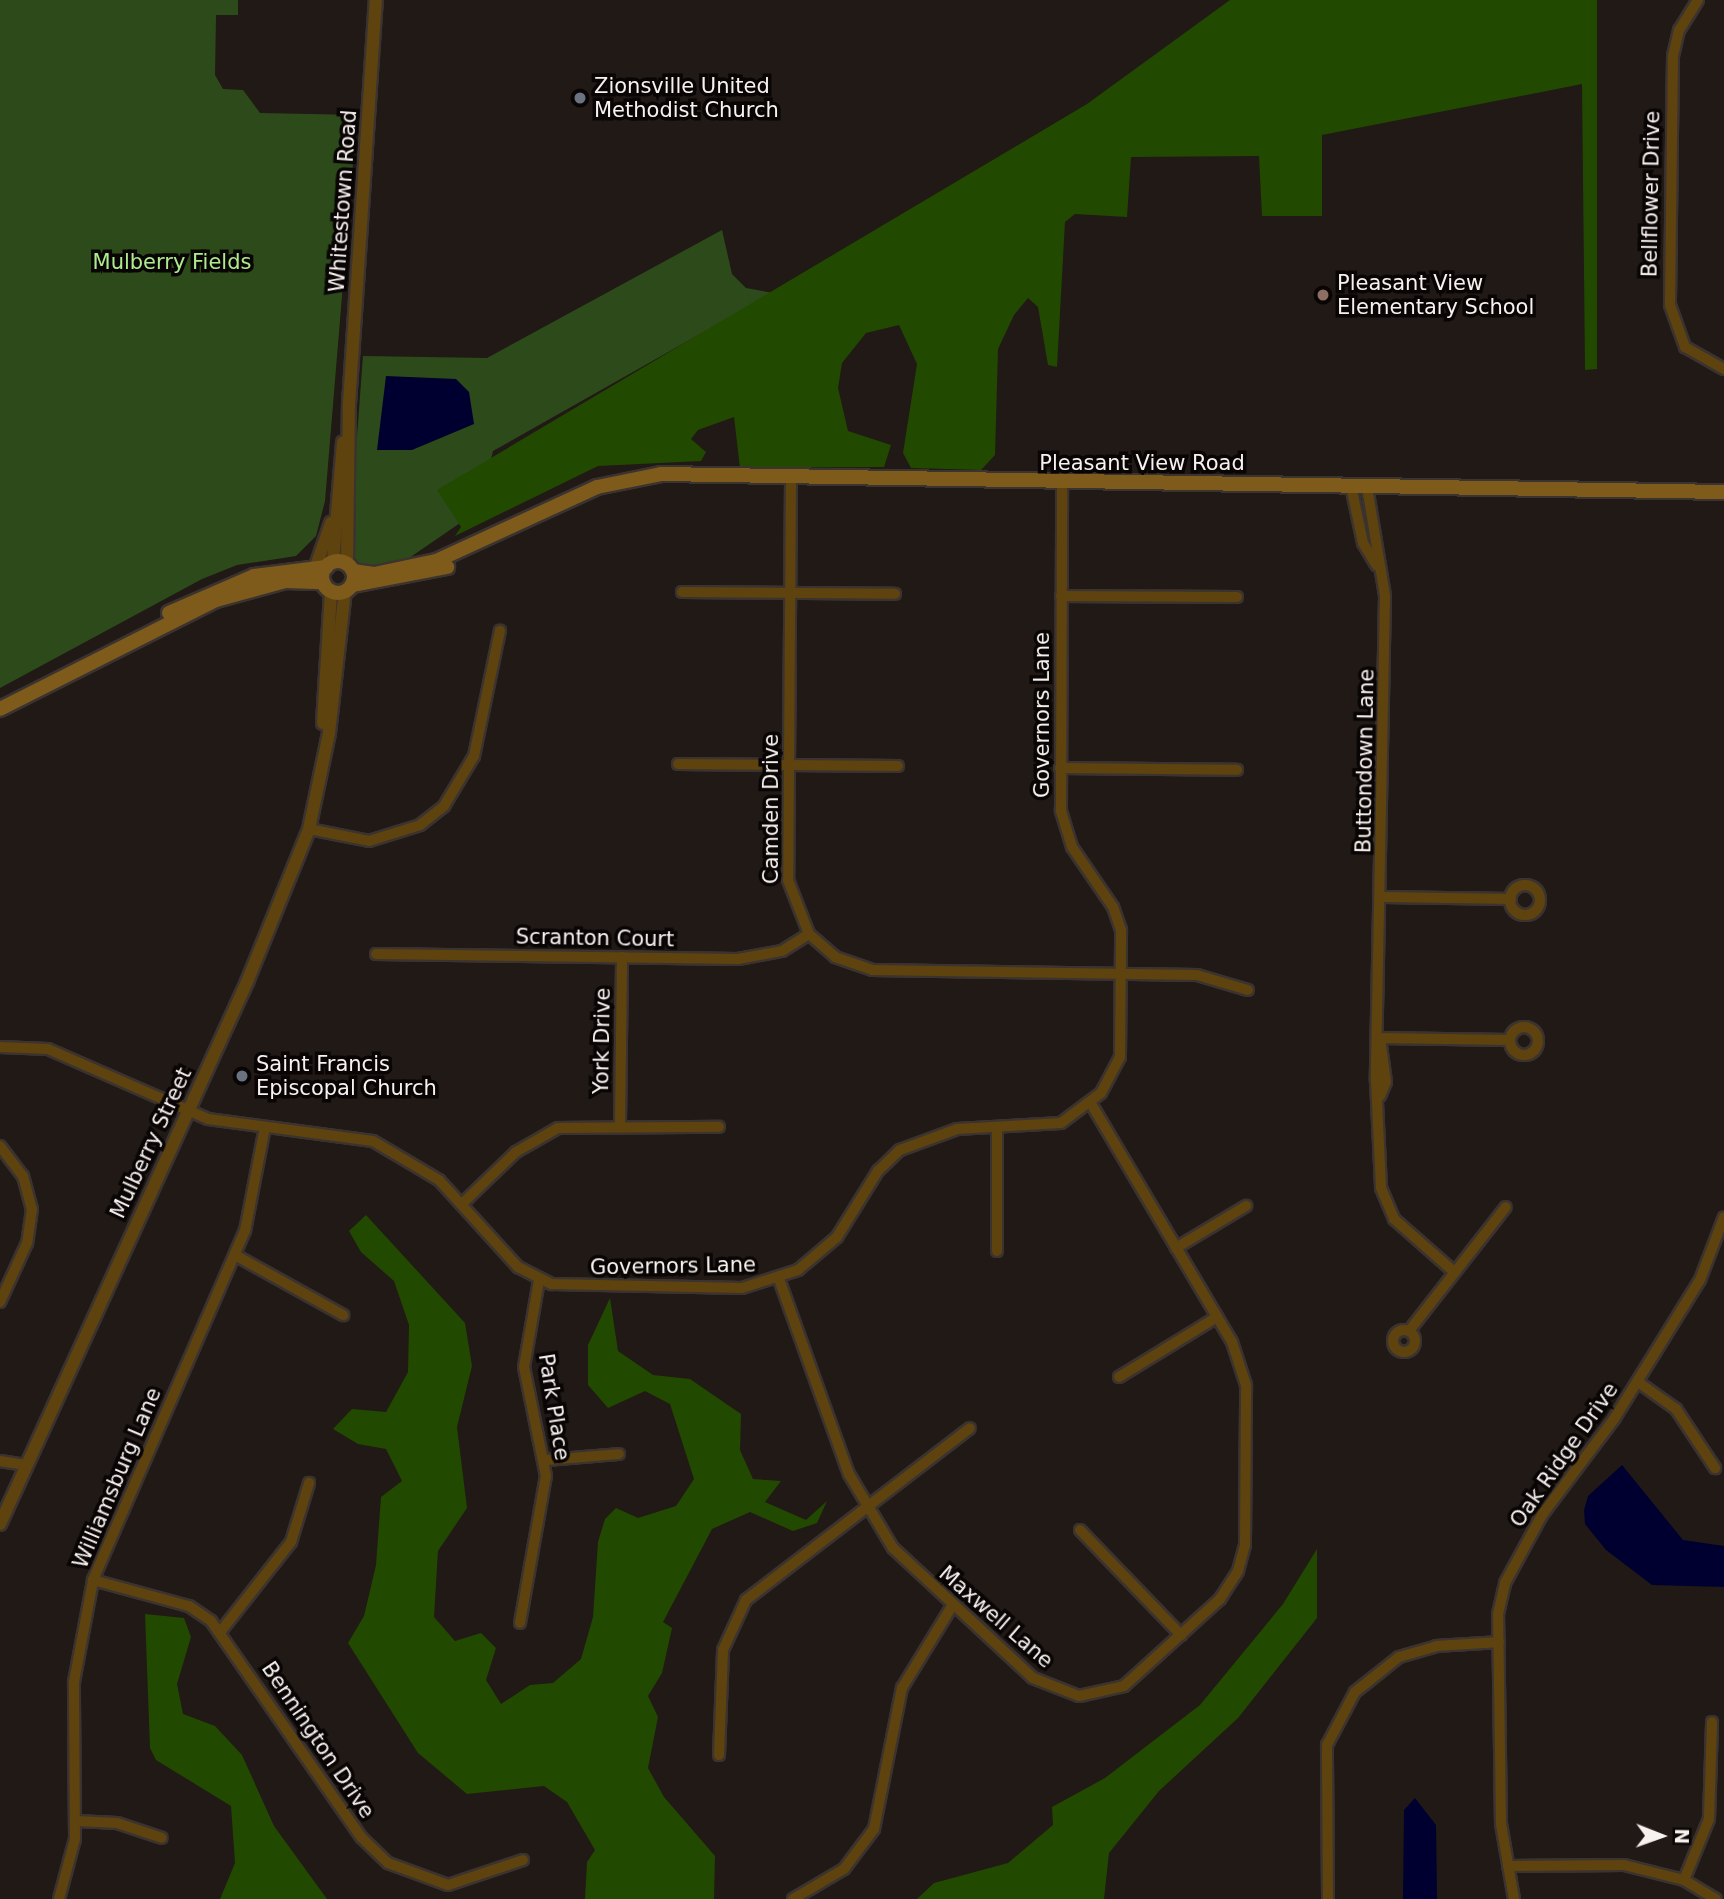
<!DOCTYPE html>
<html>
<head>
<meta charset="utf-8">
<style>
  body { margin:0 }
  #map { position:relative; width:1724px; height:1899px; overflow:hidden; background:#211915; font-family:"DejaVu Sans",sans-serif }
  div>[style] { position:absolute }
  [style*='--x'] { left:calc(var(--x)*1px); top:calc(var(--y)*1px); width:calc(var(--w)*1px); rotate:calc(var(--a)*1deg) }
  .green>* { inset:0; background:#2d4b1a }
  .forest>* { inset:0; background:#214900 }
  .water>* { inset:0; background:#000030 }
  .roads { filter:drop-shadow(2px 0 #3b332f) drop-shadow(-2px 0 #3b332f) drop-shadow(0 2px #3b332f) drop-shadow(0 -2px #3b332f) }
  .minor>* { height:10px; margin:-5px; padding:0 5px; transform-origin:5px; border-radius:5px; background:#5f430f }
  .minor>.ring { margin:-5px; padding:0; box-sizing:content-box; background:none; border:10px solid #5f430f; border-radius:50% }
  .tertiary>* { height:12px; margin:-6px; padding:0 6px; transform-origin:6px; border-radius:6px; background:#5f430f }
  .secondary>* { height:14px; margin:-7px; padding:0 7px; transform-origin:7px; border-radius:7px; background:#7f5b1b }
  .secondary>.ring { margin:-7px; padding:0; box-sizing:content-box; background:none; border:14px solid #7f5b1b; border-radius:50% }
  .dots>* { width:19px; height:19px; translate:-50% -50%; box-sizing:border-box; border:4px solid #080504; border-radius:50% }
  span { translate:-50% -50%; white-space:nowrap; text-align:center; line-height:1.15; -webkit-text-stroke:7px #080504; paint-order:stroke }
  .poi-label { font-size:21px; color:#f7f1ef }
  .left { translate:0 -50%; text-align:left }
  .street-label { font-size:21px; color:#f7f1ef }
  .park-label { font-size:21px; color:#aeeb8c }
  .north { position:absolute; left:1626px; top:1801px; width:70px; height:70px; -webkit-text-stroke:5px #080504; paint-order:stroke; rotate:91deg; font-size:19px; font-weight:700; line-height:28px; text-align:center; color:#f7f1ef }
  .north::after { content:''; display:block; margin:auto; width:24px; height:32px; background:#f7f1ef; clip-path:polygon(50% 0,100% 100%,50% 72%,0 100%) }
</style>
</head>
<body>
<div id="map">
  <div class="green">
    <i style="clip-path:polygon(0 0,238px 0,238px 15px,216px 15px,215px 75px,223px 89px,243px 90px,260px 113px,357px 115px,325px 501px,316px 536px,296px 556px,237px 565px,202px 579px,0 688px)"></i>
    <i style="clip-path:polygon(722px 230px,732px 274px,746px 288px,773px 293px,493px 451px,479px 510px,396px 567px,358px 567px,349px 544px,363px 356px,487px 358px)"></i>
  </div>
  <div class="forest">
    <i style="clip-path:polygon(1230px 0,1597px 0,1597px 369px,1585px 370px,1582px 84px,1322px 135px,1322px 216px,1262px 216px,1259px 156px,1131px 157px,1127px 217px,1075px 214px,1065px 222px,1057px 367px,1048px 365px,1038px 307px,1028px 298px,1014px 315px,998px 349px,995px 455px,981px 470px,911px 468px,903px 453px,917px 364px,899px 325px,866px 333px,842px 363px,838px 388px,848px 431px,891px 445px,884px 467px,740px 468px,734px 417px,698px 430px,691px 439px,706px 452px,701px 461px,598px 466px,455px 536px,461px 527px,437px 490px,1087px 104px)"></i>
    <i style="clip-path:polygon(366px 1215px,465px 1323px,472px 1366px,457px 1427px,467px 1508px,438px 1551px,434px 1617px,455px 1641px,481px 1633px,496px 1648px,486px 1680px,501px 1704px,530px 1685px,553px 1683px,581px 1659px,593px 1617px,598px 1542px,605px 1519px,616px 1508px,638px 1518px,676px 1506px,694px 1479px,670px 1404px,645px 1391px,608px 1408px,588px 1385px,588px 1345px,610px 1298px,618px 1351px,653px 1375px,690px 1379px,741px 1414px,740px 1450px,753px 1479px,781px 1481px,765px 1502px,806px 1520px,827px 1501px,817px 1523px,793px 1531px,750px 1512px,712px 1529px,663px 1622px,672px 1628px,662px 1673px,648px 1696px,658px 1717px,648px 1768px,664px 1797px,715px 1856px,714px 1899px,585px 1899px,587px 1862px,595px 1850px,567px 1802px,544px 1786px,467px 1794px,418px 1753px,348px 1643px,364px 1616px,376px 1565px,381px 1497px,402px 1481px,386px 1449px,358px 1444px,333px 1429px,352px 1409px,386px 1412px,408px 1372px,409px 1325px,394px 1281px,361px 1252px,349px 1231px)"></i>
    <i style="clip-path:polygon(1317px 1549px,1317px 1618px,1238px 1718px,1159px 1791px,1109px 1853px,1104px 1899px,917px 1899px,934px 1883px,1008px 1863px,1053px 1825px,1052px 1807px,1105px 1778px,1200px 1705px,1283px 1604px)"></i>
    <i style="clip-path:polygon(145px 1614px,184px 1618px,191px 1637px,177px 1684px,183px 1714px,215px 1726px,242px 1755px,274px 1826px,327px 1899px,220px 1899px,235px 1863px,231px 1806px,156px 1760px,150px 1748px)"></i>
  </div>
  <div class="water">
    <i style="clip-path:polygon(386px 376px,456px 379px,469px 392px,474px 424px,412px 450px,377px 450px)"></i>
    <i style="clip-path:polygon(1622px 1465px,1683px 1540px,1724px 1546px,1724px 1587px,1652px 1585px,1606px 1550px,1585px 1524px,1584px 1510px,1588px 1496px)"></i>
    <i style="clip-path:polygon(1415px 1798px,1436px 1825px,1437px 1899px,1403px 1899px,1404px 1810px)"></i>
  </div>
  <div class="roads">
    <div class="minor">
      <i style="--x:1698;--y:0;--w:36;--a:122"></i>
      <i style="--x:1679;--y:30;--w:27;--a:103"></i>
      <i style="--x:1673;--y:56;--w:249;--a:90.7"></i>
      <i style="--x:1670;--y:305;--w:45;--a:70.3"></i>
      <i style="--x:1685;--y:347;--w:45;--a:29.4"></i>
      <i style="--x:791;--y:479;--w:401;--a:90.4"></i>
      <i style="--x:788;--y:880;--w:58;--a:68.7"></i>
      <i style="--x:809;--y:934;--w:35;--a:41"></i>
      <i style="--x:835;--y:957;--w:39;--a:19"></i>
      <i style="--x:872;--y:970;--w:325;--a:0.9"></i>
      <i style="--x:1197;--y:975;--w:53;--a:16.4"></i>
      <i style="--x:1351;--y:486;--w:58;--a:78.1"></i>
      <i style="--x:1363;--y:543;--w:26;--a:59"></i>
      <i style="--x:1367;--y:487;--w:110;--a:80.6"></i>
      <i style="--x:1385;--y:596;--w:485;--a:91.1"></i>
      <i style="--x:1376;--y:1081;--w:107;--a:87.3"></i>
      <i style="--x:1381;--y:1188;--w:34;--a:67"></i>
      <i style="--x:1394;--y:1219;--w:76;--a:41.3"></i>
      <i style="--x:682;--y:592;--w:213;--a:0.5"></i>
      <i style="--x:1061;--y:596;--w:176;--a:0.3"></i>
      <i style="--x:678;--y:764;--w:220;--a:0.5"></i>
      <i style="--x:1060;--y:768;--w:177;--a:0.6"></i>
      <i style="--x:309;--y:829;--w:61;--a:11.3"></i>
      <i style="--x:369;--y:841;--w:53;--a:-17.4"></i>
      <i style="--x:420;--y:825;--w:31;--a:-38"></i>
      <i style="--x:444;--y:806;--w:58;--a:-59"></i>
      <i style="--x:474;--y:756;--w:128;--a:-78.3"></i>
      <i class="ring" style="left:1510px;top:885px;width:20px;height:20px"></i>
      <i style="--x:1383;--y:897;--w:128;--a:0.9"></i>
      <i style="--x:376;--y:954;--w:362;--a:0.8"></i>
      <i style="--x:738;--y:959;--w:45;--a:-10.3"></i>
      <i style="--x:782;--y:951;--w:32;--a:-32"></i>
      <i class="ring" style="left:1510px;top:1027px;width:18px;height:18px"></i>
      <i style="--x:1380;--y:1038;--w:130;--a:0.9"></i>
      <i style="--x:0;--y:1047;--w:48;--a:2.4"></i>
      <i style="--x:48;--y:1049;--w:175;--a:23.6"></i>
      <i style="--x:208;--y:1119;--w:166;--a:7.6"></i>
      <i style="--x:373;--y:1141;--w:77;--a:30.6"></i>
      <i style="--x:439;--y:1180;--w:118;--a:47.8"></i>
      <i style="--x:518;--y:1267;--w:38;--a:27"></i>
      <i style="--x:552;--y:1284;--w:190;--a:1.2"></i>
      <i style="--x:742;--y:1288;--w:59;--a:-17.8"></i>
      <i style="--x:798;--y:1270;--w:51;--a:-40.2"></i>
      <i style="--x:837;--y:1237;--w:78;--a:-58.2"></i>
      <i style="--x:878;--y:1171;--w:30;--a:-44"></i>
      <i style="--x:900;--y:1150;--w:61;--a:-20.2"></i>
      <i style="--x:957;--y:1129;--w:104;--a:-3.3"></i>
      <i style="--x:1061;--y:1123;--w:50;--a:-36.9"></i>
      <i style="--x:1101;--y:1093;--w:41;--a:-62.2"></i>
      <i style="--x:1120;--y:1057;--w:127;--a:-89.5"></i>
      <i style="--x:1121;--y:930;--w:24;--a:-109"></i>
      <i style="--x:1113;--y:907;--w:73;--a:-124.3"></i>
      <i style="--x:1072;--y:847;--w:39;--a:-107"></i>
      <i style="--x:1061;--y:810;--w:326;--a:-89.8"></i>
      <i style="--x:1380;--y:1096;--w:15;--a:-67"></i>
      <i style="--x:1386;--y:1082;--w:44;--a:-97.8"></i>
      <i style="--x:620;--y:1124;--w:167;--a:-89.3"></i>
      <i style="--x:0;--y:1146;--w:38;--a:53"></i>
      <i style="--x:23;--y:1176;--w:34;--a:75"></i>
      <i style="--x:32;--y:1209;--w:34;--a:98"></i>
      <i style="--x:27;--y:1243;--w:65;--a:114.6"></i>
      <i style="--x:465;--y:1201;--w:71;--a:-43.9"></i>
      <i style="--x:516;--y:1152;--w:48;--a:-29.7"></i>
      <i style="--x:558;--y:1128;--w:161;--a:-0.4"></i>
      <i style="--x:1176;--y:1248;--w:82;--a:-31"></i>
      <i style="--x:997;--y:1251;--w:123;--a:-90"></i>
      <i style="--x:235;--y:1255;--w:124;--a:29.1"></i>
      <i style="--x:779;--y:1279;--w:207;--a:70.3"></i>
      <i style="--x:849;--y:1474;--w:86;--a:59.3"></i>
      <i style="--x:893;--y:1548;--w:191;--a:42.9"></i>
      <i style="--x:1033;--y:1678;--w:49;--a:21.4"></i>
      <i style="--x:1079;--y:1696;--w:46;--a:-12.5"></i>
      <i style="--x:1124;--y:1686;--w:130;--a:-42.2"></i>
      <i style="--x:1220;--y:1599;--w:33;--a:-57"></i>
      <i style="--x:1238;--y:1571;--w:27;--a:-75"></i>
      <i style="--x:1245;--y:1545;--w:160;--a:-89.6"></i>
      <i style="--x:1246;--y:1385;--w:45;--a:-108"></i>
      <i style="--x:1232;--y:1342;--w:277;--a:-120.6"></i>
      <i class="ring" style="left:1393px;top:1330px;width:12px;height:12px"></i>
      <i style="--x:1409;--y:1331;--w:157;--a:-52"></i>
      <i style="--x:1119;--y:1377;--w:115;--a:-31.5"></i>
      <i style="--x:1638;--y:1382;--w:47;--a:35.4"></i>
      <i style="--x:1676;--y:1409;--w:71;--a:56.5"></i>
      <i style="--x:546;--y:1460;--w:73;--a:-4.7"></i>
      <i style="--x:0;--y:1461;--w:24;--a:9"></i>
      <i style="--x:1080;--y:1530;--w:146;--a:46.1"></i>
      <i style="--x:93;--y:1580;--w:99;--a:15.2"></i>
      <i style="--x:189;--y:1606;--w:27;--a:34"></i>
      <i style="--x:211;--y:1621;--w:264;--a:55.2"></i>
      <i style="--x:362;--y:1838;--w:36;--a:44"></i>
      <i style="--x:388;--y:1863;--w:64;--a:20.1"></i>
      <i style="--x:448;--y:1885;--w:79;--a:-18.4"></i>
      <i style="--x:520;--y:1623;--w:149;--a:-80"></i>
      <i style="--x:546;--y:1476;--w:111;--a:-101.4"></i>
      <i style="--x:524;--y:1367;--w:88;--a:-80.2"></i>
      <i style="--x:221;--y:1631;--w:113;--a:-51.8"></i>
      <i style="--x:291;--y:1542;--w:62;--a:-73"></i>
      <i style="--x:719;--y:1755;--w:105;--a:-87.8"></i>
      <i style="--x:723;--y:1650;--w:55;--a:-65.3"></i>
      <i style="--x:746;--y:1600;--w:282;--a:-37.5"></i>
      <i style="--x:77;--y:1821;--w:40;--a:2.9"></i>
      <i style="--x:117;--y:1823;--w:47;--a:18.4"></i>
      <i style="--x:1508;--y:1866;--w:116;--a:-0.5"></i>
      <i style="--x:1624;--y:1865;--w:62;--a:14"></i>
      <i style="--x:1684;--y:1880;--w:37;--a:31"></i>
      <i style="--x:1684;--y:1880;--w:66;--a:-67.7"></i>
      <i style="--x:1709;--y:1819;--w:97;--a:-88.2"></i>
      <i style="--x:59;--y:1899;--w:62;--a:-75.1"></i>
      <i style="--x:75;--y:1839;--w:157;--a:-90.4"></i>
      <i style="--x:74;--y:1682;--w:104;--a:-79.4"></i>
      <i style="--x:93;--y:1580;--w:381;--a:-66.5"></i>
      <i style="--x:245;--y:1231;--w:106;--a:-79.1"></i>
      <i style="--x:793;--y:1899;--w:59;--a:-30.5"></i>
      <i style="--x:844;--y:1869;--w:50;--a:-53.1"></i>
      <i style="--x:874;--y:1829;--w:144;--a:-78.8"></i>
      <i style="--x:902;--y:1688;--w:96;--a:-58.6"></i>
      <i style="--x:1328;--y:1899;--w:154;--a:-90.4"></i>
      <i style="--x:1327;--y:1745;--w:60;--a:-62.2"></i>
      <i style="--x:1355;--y:1692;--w:56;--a:-38.5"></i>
      <i style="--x:1399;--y:1657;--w:40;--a:-16"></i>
      <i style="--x:1437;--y:1646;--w:62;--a:-3.7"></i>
      <i style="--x:1514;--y:1899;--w:76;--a:-99.8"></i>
      <i style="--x:1501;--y:1824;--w:210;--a:-90.8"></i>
      <i style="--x:1498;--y:1614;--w:32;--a:-77"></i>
      <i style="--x:1505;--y:1583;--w:77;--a:-61.4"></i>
      <i style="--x:1542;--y:1515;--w:120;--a:-53.1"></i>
      <i style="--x:1614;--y:1419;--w:163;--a:-58.3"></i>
      <i style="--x:1700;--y:1280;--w:67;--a:-69.1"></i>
    </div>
    <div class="tertiary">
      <i style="--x:333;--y:562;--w:120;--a:-85.2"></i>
      <i style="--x:347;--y:563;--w:159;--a:-89.3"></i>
      <i style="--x:349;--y:404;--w:405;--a:-86.2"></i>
      <i style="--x:315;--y:569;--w:49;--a:-70.8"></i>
      <i style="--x:323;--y:723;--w:132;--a:-86.5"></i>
      <i style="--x:0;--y:1524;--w:596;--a:-65.5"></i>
      <i style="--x:247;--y:982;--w:165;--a:-67.9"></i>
      <i style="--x:309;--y:829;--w:98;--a:-78.2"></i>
      <i style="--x:329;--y:733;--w:143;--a:-83.6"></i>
    </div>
    <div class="secondary">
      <i class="ring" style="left:322px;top:561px;width:18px;height:18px"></i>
      <i style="--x:353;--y:571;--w:21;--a:8"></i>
      <i style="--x:374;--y:574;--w:63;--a:-11.8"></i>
      <i style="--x:436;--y:561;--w:177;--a:-24.7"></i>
      <i style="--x:597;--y:487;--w:65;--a:-11.5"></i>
      <i style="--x:661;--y:474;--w:1063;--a:0.97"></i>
      <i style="--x:352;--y:585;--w:97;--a:-10.7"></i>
      <i style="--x:169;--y:613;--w:93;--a:-23.5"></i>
      <i style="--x:254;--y:576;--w:73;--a:-7.1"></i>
      <i style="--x:0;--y:709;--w:242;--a:-26.8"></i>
      <i style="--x:216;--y:600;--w:72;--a:-15.4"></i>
      <i style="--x:285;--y:581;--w:38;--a:2"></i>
    </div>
  </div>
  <div class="dots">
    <i style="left:580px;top:98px;background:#6b7280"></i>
    <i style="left:1323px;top:295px;background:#8d6e63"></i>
    <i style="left:242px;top:1076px;background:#6b7280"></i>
  </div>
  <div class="poi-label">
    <span class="left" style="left:594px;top:98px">Zionsville United<br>Methodist Church</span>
    <span class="left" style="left:1337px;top:295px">Pleasant View<br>Elementary School</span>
    <span class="left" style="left:256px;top:1076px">Saint Francis<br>Episcopal Church</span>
  </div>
  <div class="street-label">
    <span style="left:1651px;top:194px;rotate:-89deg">Bellflower Drive</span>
    <span style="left:343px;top:201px;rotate:-86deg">Whitestown Road</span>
    <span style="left:1142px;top:463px">Pleasant View Road</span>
    <span style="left:1042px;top:715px;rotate:-90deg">Governors Lane</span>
    <span style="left:1365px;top:761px;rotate:-89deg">Buttondown Lane</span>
    <span style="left:771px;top:809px;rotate:-90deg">Camden Drive</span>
    <span style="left:595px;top:938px;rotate:1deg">Scranton Court</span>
    <span style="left:602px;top:1041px;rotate:-89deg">York Drive</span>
    <span style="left:151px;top:1143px;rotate:-65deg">Mulberry Street</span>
    <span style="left:673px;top:1266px;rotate:-1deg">Governors Lane</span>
    <span style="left:554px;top:1407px;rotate:81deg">Park Place</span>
    <span style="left:1564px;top:1455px;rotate:-55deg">Oak Ridge Drive</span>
    <span style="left:117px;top:1478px;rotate:-67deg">Williamsburg Lane</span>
    <span style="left:996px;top:1617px;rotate:41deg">Maxwell Lane</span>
    <span style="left:318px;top:1740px;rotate:56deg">Bennington Drive</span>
  </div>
  <div class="park-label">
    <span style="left:172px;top:262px">Mulberry Fields</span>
  </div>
  <div class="north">N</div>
</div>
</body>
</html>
